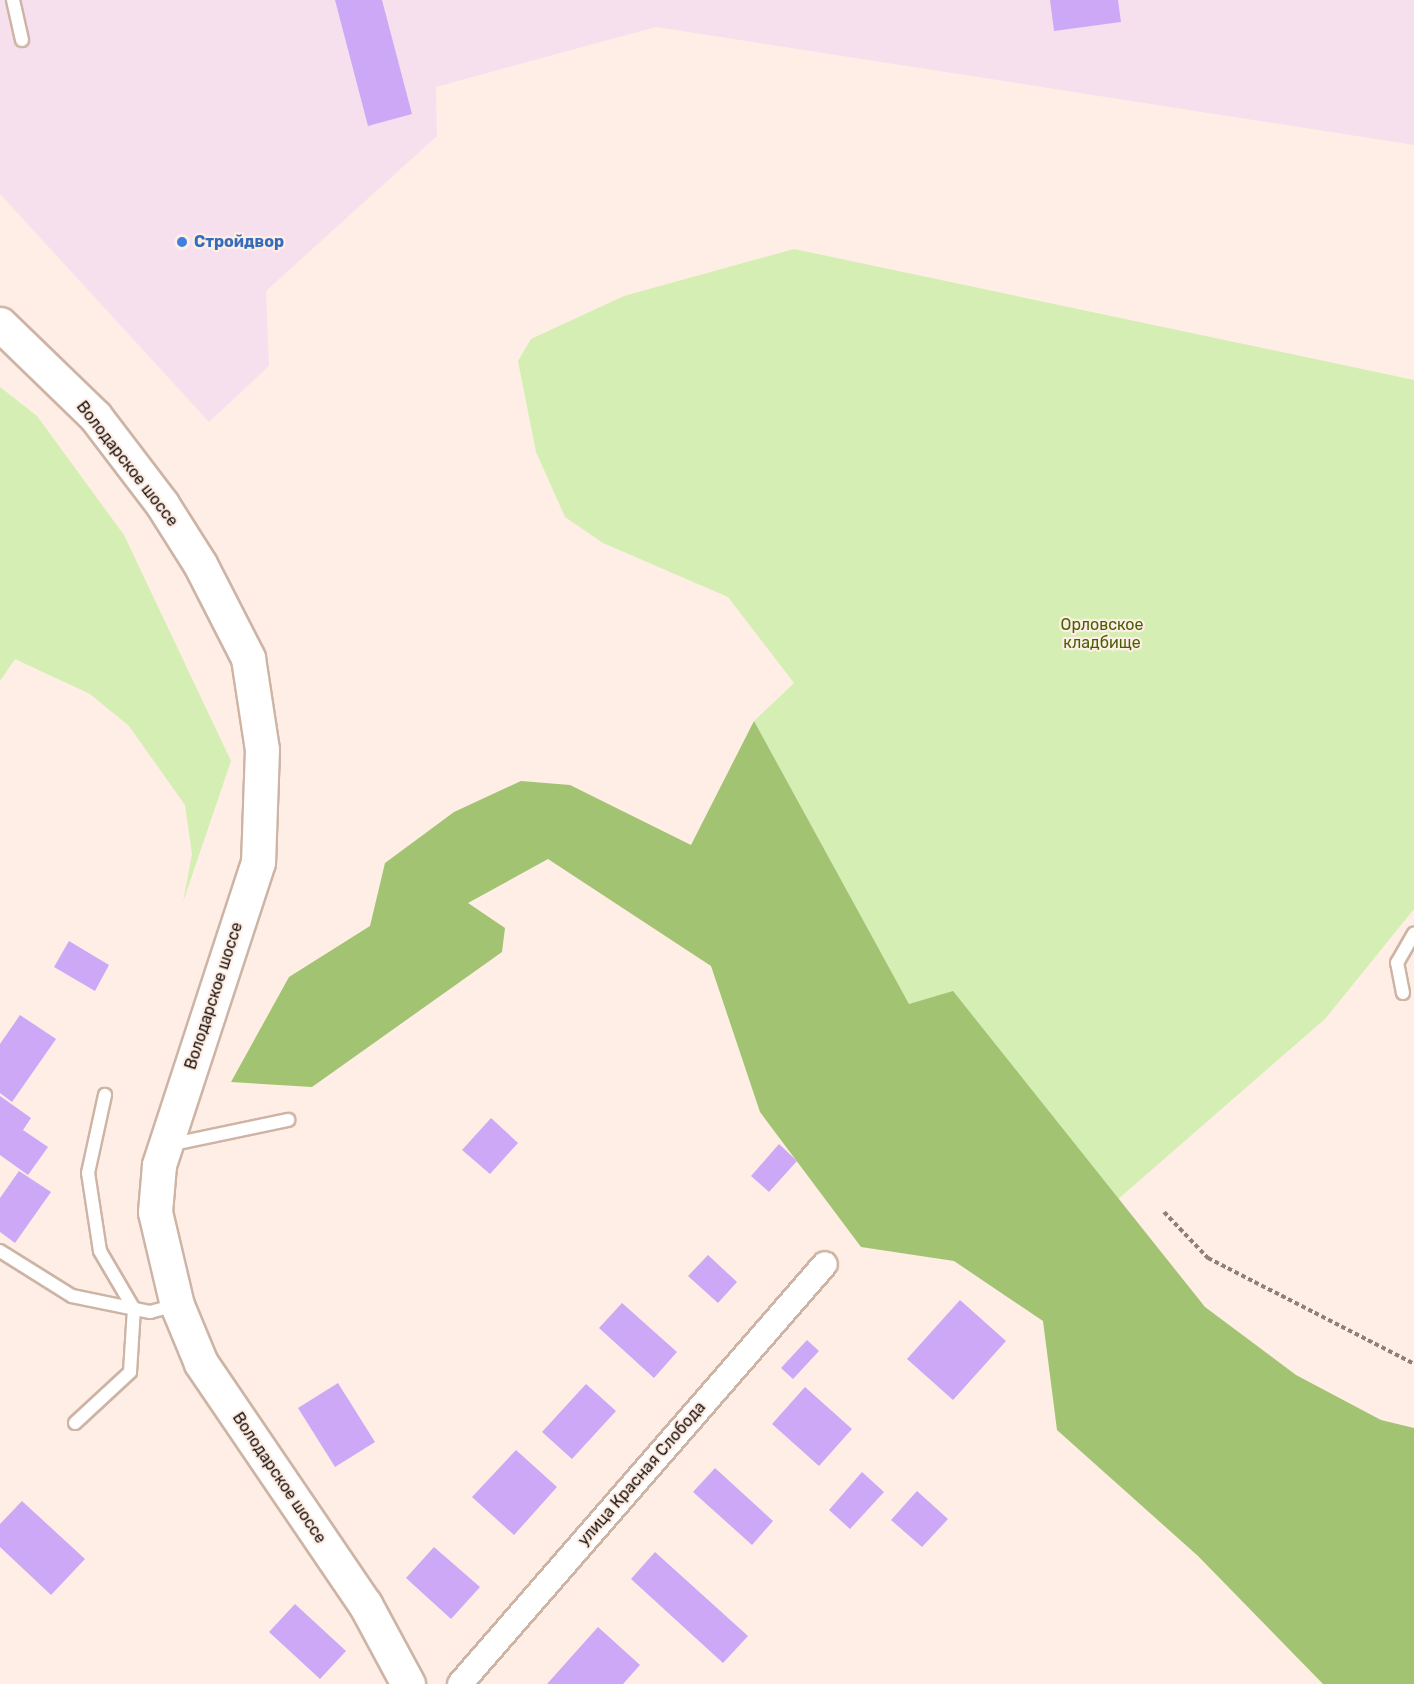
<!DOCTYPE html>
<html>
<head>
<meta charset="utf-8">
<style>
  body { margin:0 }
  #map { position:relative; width:1414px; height:1684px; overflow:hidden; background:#feeee5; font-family:Rubik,sans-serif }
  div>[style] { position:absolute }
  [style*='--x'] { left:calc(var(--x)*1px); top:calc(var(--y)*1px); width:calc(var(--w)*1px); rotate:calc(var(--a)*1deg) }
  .commercial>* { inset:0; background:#f7e0ee }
  .green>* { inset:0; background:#d5eeb4 }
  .forest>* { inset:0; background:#a2c371 }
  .building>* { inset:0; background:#cda8f6 }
  .path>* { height:4px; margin-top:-2px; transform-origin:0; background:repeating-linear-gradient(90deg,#8c8079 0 4.5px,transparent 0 7.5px) }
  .roads { filter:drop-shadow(2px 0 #cdb4a5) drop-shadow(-2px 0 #cdb4a5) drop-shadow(0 2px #cdb4a5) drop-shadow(0 -2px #cdb4a5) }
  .lane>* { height:12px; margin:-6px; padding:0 6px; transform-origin:6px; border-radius:6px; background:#fff }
  .street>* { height:24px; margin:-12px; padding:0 12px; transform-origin:12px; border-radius:12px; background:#fff }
  .secondary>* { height:33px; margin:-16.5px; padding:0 16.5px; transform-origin:16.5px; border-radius:16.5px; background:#fff }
  .dots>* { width:16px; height:16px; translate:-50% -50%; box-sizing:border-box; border:3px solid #feeee5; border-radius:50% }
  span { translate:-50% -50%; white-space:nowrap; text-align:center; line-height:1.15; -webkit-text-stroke:4.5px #feeee5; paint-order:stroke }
  .shop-label { font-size:16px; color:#366cbe; font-weight:700 }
  .left { translate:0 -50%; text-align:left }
  .street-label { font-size:16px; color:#160d08 }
  .park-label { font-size:16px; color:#456102 }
</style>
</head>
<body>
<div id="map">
  <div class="commercial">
    <i style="clip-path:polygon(0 0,1414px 0,1414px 145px,656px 27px,436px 87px,437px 136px,266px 291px,269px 366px,209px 422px,0 194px)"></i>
  </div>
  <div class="green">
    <i style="clip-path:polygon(794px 249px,1414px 380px,1414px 909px,1325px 1019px,1117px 1200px,953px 992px,909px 1004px,754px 721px,794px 683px,728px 597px,603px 543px,565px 517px,536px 452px,518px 361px,531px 339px,624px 296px)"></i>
    <i style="clip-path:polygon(0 387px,37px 416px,124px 535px,231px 761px,183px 902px,192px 854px,185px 805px,129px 726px,90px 694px,15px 659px,0 681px)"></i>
  </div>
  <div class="forest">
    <i style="clip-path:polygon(754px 721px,909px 1004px,953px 991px,1205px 1307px,1296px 1375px,1381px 1420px,1414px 1428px,1414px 1684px,1323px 1684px,1198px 1556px,1057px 1430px,1043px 1321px,954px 1261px,861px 1247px,760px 1112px,711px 966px,548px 859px,468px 903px,505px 928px,502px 952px,312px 1087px,231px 1082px,289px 977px,370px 926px,385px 863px,454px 812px,521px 781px,570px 785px,691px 845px)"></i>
  </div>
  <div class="building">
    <i style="clip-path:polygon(335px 0,382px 0,412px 114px,368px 126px)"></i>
    <i style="clip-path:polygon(1050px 0,1118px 0,1121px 22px,1054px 31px)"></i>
    <i style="clip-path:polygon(69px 941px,109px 965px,95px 991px,54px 967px)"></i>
    <i style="clip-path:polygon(20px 1015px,56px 1039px,12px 1102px,0 1093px,0 1044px)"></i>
    <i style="clip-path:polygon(0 1096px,31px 1118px,23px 1130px,48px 1147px,28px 1175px,0 1155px)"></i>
    <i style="clip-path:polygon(491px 1118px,518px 1143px,490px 1174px,462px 1150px)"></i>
    <i style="clip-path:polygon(779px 1144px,797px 1161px,769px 1192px,751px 1176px)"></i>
    <i style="clip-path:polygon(19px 1171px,51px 1192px,15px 1243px,0 1232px,0 1198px)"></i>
    <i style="clip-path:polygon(708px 1255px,737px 1282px,718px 1303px,688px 1276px)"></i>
    <i style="clip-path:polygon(960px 1300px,1006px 1341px,953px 1400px,907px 1359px)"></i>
    <i style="clip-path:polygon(622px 1303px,677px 1352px,654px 1378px,599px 1328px)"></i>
    <i style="clip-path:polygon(807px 1340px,819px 1351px,793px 1379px,781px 1368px)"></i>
    <i style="clip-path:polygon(338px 1383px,375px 1442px,335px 1467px,298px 1408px)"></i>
    <i style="clip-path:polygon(586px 1384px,616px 1411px,572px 1459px,542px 1432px)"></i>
    <i style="clip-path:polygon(805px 1387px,852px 1429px,819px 1466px,772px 1424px)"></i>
    <i style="clip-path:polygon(516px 1450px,557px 1487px,514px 1535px,472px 1497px)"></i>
    <i style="clip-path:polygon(715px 1468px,773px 1521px,752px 1545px,693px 1492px)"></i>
    <i style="clip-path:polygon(862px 1472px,884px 1492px,850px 1529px,829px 1510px)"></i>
    <i style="clip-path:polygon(917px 1491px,948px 1519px,922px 1547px,891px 1520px)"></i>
    <i style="clip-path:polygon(22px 1501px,85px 1559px,51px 1595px,0 1547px,0 1524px)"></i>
    <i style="clip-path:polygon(434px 1547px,480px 1587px,451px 1619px,406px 1578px)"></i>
    <i style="clip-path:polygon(655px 1552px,748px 1636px,723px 1663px,631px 1579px)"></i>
    <i style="clip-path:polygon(295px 1604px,346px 1651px,320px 1679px,269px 1632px)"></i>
    <i style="clip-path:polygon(598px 1627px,640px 1665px,623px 1684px,547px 1684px)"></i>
  </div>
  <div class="path">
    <i style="--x:1164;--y:1212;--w:64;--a:46.3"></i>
    <i style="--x:1208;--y:1258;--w:232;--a:27.2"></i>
  </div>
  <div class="roads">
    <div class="lane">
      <i style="--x:13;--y:0;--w:41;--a:77.3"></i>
      <i style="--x:1403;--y:993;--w:31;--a:-101"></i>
      <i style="--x:1397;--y:963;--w:34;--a:-60"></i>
      <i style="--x:169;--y:1145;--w:122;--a:-11.9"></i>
      <i style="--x:0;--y:1251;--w:85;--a:32"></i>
      <i style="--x:72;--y:1296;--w:80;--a:11.6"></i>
      <i style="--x:150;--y:1312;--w:27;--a:-15"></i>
      <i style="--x:75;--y:1423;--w:75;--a:-42.8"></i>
      <i style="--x:130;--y:1372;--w:63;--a:-86.4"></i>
      <i style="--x:134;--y:1309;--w:67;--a:-120.4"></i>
      <i style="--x:100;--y:1251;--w:79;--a:-98.7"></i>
      <i style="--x:88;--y:1173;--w:80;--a:-77.7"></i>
    </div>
    <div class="street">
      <i style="--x:460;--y:1684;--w:556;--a:-49.01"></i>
    </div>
    <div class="secondary">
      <i style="--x:0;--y:324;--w:132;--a:44.1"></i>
      <i style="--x:95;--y:416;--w:111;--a:52.7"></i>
      <i style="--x:162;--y:504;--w:71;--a:57.7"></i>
      <i style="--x:200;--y:564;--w:106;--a:62.9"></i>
      <i style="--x:248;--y:658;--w:92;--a:81.3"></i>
      <i style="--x:262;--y:749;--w:113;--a:92"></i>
      <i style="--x:258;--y:862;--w:319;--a:108.1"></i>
      <i style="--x:159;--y:1165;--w:47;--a:94.9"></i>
      <i style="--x:155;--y:1212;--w:96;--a:76.7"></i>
      <i style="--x:177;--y:1305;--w:63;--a:67.5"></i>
      <i style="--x:201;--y:1363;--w:292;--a:55.8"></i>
      <i style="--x:365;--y:1604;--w:91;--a:61.7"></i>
    </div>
  </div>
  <div class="dots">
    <i style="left:182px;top:242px;background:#3f7fe0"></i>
  </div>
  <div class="shop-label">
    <span class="left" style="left:194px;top:242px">Стройдвор</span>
  </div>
  <div class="street-label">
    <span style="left:127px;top:464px;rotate:52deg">Володарское шоссе</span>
    <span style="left:214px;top:996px;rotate:-72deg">Володарское шоссе</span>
    <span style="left:642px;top:1474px;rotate:-49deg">улица Красная Слобода</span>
    <span style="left:279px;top:1478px;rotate:56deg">Володарское шоссе</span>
  </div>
  <div class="park-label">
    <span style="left:1102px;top:634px">Орловское<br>кладбище</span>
  </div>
</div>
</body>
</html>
